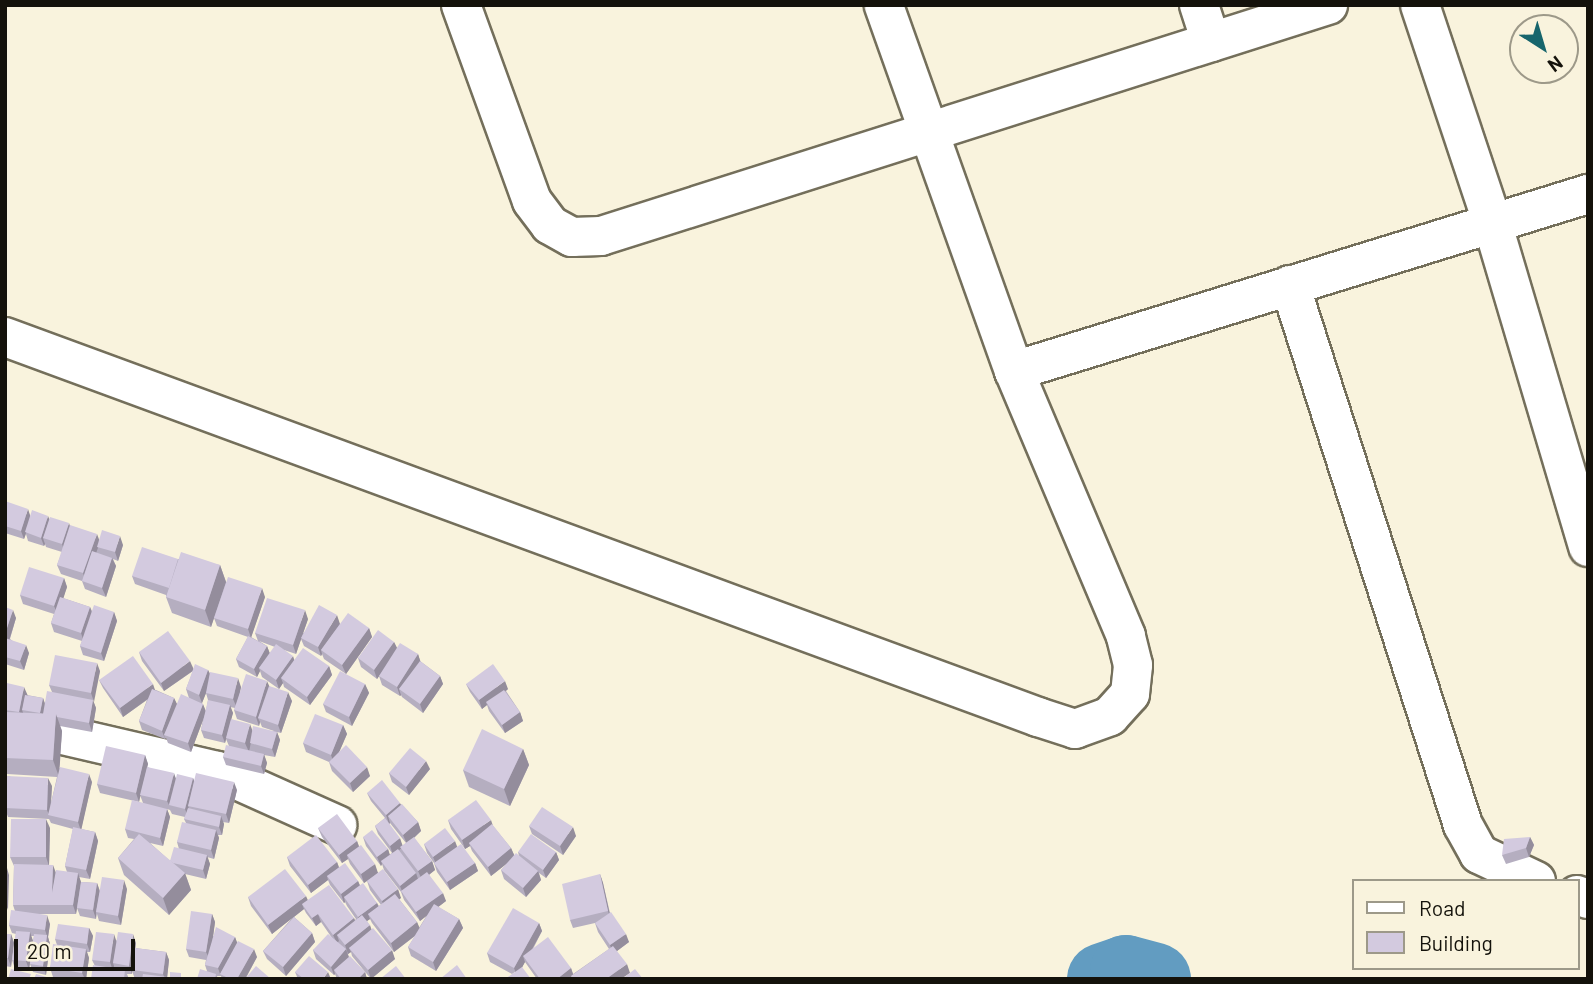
<!DOCTYPE html>
<html>
<head>
<meta charset="utf-8">
<style>
  body { margin:0 }
  #map { position:relative; width:1593px; height:984px; overflow:hidden; background:#f9f3dd; font-family:Barlow,sans-serif }
  div>[style] { position:absolute }
  [style*='--x'] { left:calc(var(--x)*1px); top:calc(var(--y)*1px); width:calc(var(--w)*1px); rotate:calc(var(--a)*1deg) }
  .river>* { height:72px; margin:-36px; padding:0 36px; transform-origin:36px; border-radius:36px; background:#629cc1 }
  .roads { filter:drop-shadow(2px 0 #746f5b) drop-shadow(-2px 0 #746f5b) drop-shadow(0 2px #746f5b) drop-shadow(0 -2px #746f5b) }
  .minor>* { height:38px; margin:-19px; padding:0 19px; transform-origin:19px; border-radius:19px; background:#fff }
  .wall>* { inset:0; background:#b5aec0 }
  .shaded-wall>* { inset:0; background:#948d9c }
  .building>* { inset:0; background:#d3cadf }
  span { translate:-50% -50%; white-space:nowrap; text-align:center; line-height:1.15; -webkit-text-stroke:5px #f9f3dd; paint-order:stroke }
  .frame { position:absolute; inset:0; border:7px solid #14120b; pointer-events:none }
  .legend { position:absolute; left:1352px; top:879px; width:228px; height:91px; box-sizing:border-box; background:#f9f3dd; border:2px solid #9d9989; margin:0; padding:9px 12px; list-style:none; font-size:21px; color:#14120b }
  .legend li { display:flex; align-items:center; gap:14px; height:35px }
  .legend b { width:35px; border:2px solid #9d9989 }
  .north { position:absolute; left:1509px; top:14px; width:70px; height:70px; box-sizing:border-box; background:#f9f3dd; border:2px solid #9d9989; border-radius:50%; rotate:143deg; font-size:19px; font-weight:700; line-height:28px; text-align:center; color:#14120b }
  .north::after { content:''; display:block; margin:auto; width:24px; height:32px; background:#17656c; clip-path:polygon(50% 0,100% 100%,50% 72%,0 100%) }
  .scale { position:absolute; left:14px; top:939px; width:121px; height:32px; box-sizing:border-box; border:4px solid #14120b; border-top:0; padding-left:9px; font-size:21px; line-height:24px; white-space:nowrap; color:#14120b; -webkit-text-stroke:5px #f9f3dd; paint-order:stroke }
</style>
</head>
<body>
<div id="map">
  <div class="river">
    <i style="--x:1103;--y:979;--w:24;--a:-19"></i>
    <i style="--x:1126;--y:971;--w:30;--a:15"></i>
  </div>
  <div class="roads">
    <div class="minor">
      <i style="--x:461;--y:5;--w:208;--a:70.1"></i>
      <i style="--x:532;--y:201;--w:30;--a:53"></i>
      <i style="--x:550;--y:225;--w:25;--a:29"></i>
      <i style="--x:572;--y:237;--w:29;--a:-2"></i>
      <i style="--x:601;--y:236;--w:763;--a:-17.63"></i>
      <i style="--x:1199;--y:5;--w:39;--a:72"></i>
      <i style="--x:1420;--y:5;--w:229;--a:71.6"></i>
      <i style="--x:1492;--y:222;--w:339;--a:73.5"></i>
      <i style="--x:1290;--y:285;--w:567;--a:72.24"></i>
      <i style="--x:1463;--y:825;--w:33;--a:61"></i>
      <i style="--x:1479;--y:854;--w:63;--a:25.3"></i>
      <i style="--x:5;--y:337;--w:1101;--a:20.2"></i>
      <i style="--x:1038;--y:717;--w:39;--a:18"></i>
      <i style="--x:1075;--y:729;--w:37;--a:-20"></i>
      <i style="--x:1110;--y:716;--w:30;--a:-48"></i>
      <i style="--x:1130;--y:694;--w:29;--a:-84"></i>
      <i style="--x:1133;--y:665;--w:30;--a:-104"></i>
      <i style="--x:1126;--y:636;--w:288;--a:-112.9"></i>
      <i style="--x:1014;--y:371;--w:388;--a:-109.6"></i>
      <i style="--x:1014;--y:371;--w:601;--a:-17.14"></i>
      <i style="--x:5;--y:732;--w:32;--a:-5"></i>
      <i style="--x:37;--y:729;--w:185;--a:13.1"></i>
      <i style="--x:217;--y:771;--w:132;--a:24.2"></i>
      <i style="--x:1577;--y:895;--w:12;--a:20"></i>
    </div>
  </div>
  <div class="wall">
    <i style="clip-path:polygon(5px 501px,30px 516px,49px 519px,70px 526px,99px 540px,123px 545px,118px 561px,113px 559px,116px 566px,106px 597px,85px 589px,82px 581px,61px 574px,57px 565px,62px 552px,46px 547px,45px 544px,44px 546px,28px 541px,26px 534px,24px 539px,5px 533px)"></i>
    <i style="clip-path:polygon(evenodd,178px 559px,220px 565px,226px 582px,265px 597px,251px 637px,258px 641px,255px 633px,308px 619px,303px 633px,340px 624px,369px 628px,372px 637px,346px 674px,324px 659px,322px 654px,321px 656px,304px 646px,301px 639px,296px 654px,284px 650px,294px 660px,329px 666px,332px 675px,310px 705px,284px 687px,283px 683px,279px 689px,262px 677px,260px 671px,257px 677px,239px 667px,236px 659px,248px 637px,217px 626px,214px 618px,211px 627px,172px 613px,166px 597px,166px 595px,135px 584px,132px 576px,178px 559px,259px 641px,275px 647px,270px 654px,267px 646px,259px 641px)"></i>
    <i style="clip-path:polygon(64px 578px,67px 587px,63px 598px,90px 607px,92px 611px,114px 612px,117px 621px,104px 661px,83px 655px,80px 646px,82px 641px,54px 632px,51px 623px,54px 614px,23px 604px,20px 595px)"></i>
    <i style="clip-path:polygon(5px 607px,16px 618px,10px 639px,29px 653px,24px 670px,5px 664px)"></i>
    <i style="clip-path:polygon(394px 642px,397px 648px,418px 654px,420px 661px,440px 676px,443px 684px,423px 713px,402px 697px,401px 695px,400px 696px,382px 685px,379px 676px,377px 679px,361px 667px,358px 658px)"></i>
    <i style="clip-path:polygon(evenodd,139px 652px,193px 669px,208px 670px,210px 674px,241px 687px,240px 692px,269px 686px,292px 701px,281px 733px,277px 732px,280px 740px,275px 757px,264px 755px,267px 763px,264px 774px,226px 765px,223px 757px,229px 746px,226px 739px,225px 743px,204px 738px,201px 730px,203px 720px,191px 752px,168px 743px,166px 738px,165px 739px,142px 730px,139px 721px,147px 700px,123px 717px,103px 688px,99px 680px,156px 690px,174px 698px,177px 705px,189px 698px,186px 689px,193px 671px,164px 691px,142px 661px,139px 652px,206px 693px,208px 700px,206px 711px,202px 703px,206px 693px,139px 652px,230px 707px,235px 708px,234px 710px,237px 719px,259px 726px,260px 722px,262px 727px,274px 731px,252px 731px,231px 719px,233px 713px,230px 707px)"></i>
    <i style="clip-path:polygon(100px 671px,93px 701px,96px 708px,92px 732px,60px 726px,62px 731px,59px 768px,92px 782px,81px 829px,95px 832px,98px 841px,90px 879px,79px 877px,81px 882px,97px 883px,100px 891px,127px 889px,121px 925px,99px 921px,97px 914px,96px 919px,80px 916px,77px 908px,76px 914px,33px 914px,50px 924px,48px 937px,50px 944px,46px 975px,33px 972px,30px 964px,34px 936px,31px 936px,33px 941px,29px 970px,15px 969px,12px 960px,16px 934px,12px 933px,9px 925px,15px 911px,13px 905px,14px 866px,10px 857px,50px 828px,49px 865px,56px 873px,67px 872px,65px 866px,73px 829px,51px 823px,49px 819px,8px 817px,5px 809px,7px 776px,52px 786px,51px 803px,57px 777px,7px 774px,5px 769px,5px 690px,7px 684px,27px 695px,43px 698px,45px 704px,52px 692px,49px 685px)"></i>
    <i style="clip-path:polygon(365px 684px,369px 693px,352px 726px,326px 712px,323px 704px)"></i>
    <i style="clip-path:polygon(466px 684px,508px 689px,506px 691px,520px 712px,523px 721px,505px 733px,489px 711px,487px 705px,482px 709px,470px 692px)"></i>
    <i style="clip-path:polygon(343px 725px,347px 734px,339px 752px,370px 776px,353px 792px,332px 771px,329px 762px,306px 752px,303px 743px)"></i>
    <i style="clip-path:polygon(523px 749px,529px 765px,510px 806px,469px 787px,463px 770px)"></i>
    <i style="clip-path:polygon(evenodd,145px 755px,148px 764px,147px 767px,176px 778px,193px 778px,194px 781px,237px 790px,229px 823px,223px 822px,224px 824px,222px 835px,218px 835px,219px 838px,214px 859px,207px 857px,210px 864px,206px 879px,185px 874px,191px 890px,169px 915px,124px 875px,118px 858px,134px 839px,128px 838px,125px 829px,143px 803px,140px 795px,139px 802px,100px 793px,97px 784px,145px 755px,167px 809px,170px 810px,172px 814px,185px 817px,184px 819px,186px 823px,177px 842px,179px 849px,170px 861px,150px 843px,163px 846px,170px 817px,167px 809px)"></i>
    <i style="clip-path:polygon(430px 769px,409px 795px,392px 782px,389px 773px)"></i>
    <i style="clip-path:polygon(evenodd,367px 793px,401px 804px,418px 822px,421px 831px,414px 838px,432px 861px,435px 870px,429px 875px,446px 901px,438px 907px,459px 919px,463px 928px,436px 971px,411px 956px,408px 947px,415px 936px,394px 952px,372px 923px,370px 919px,367px 921px,371px 929px,395px 959px,371px 979px,352px 956px,351px 952px,348px 954px,349px 957px,365px 972px,367px 979px,337px 979px,335px 974px,334px 975px,316px 959px,313px 950px,332px 938px,321px 922px,316px 926px,306px 913px,304px 909px,294px 917px,312px 933px,315px 942px,286px 976px,267px 959px,263px 951px,293px 917px,272px 934px,251px 906px,248px 897px,308px 900px,354px 918px,355px 920px,356px 919px,347px 906px,345px 902px,344px 903px,330px 885px,328px 880px,311px 893px,290px 866px,287px 857px,337px 862px,339px 867px,358px 881px,360px 885px,377px 903px,379px 906px,381px 905px,370px 890px,367px 881px,364px 883px,350px 864px,348px 859px,342px 863px,322px 837px,318px 828px,357px 841px,359px 846px,378px 873px,401px 898px,399px 899px,417px 922px,419px 928px,427px 915px,420px 921px,404px 900px,401px 892px,384px 870px,382px 864px,381px 866px,366px 846px,363px 837px,388px 849px,389px 855px,392px 853px,378px 834px,375px 826px,385px 818px,371px 801px,367px 793px,390px 823px,406px 843px,403px 846px,389px 824px,390px 823px)"></i>
    <i style="clip-path:polygon(448px 820px,493px 826px,511px 848px,514px 855px,519px 856px,518px 852px,556px 852px,559px 860px,546px 878px,539px 873px,541px 880px,526px 897px,504px 879px,501px 870px,509px 862px,491px 876px,472px 851px,470px 846px,465px 849px,451px 829px)"></i>
    <i style="clip-path:polygon(529px 826px,576px 836px,563px 855px,532px 834px)"></i>
    <i style="clip-path:polygon(1530px 837px,1534px 845px,1529px 857px,1506px 864px,1502px 855px)"></i>
    <i style="clip-path:polygon(424px 844px,457px 847px,475px 863px,478px 871px,450px 890px,437px 872px,434px 863px,427px 853px)"></i>
    <i style="clip-path:polygon(600px 874px,603px 883px,610px 913px,629px 942px,617px 951px,621px 979px,537px 979px,525px 962px,522px 967px,512px 974px,490px 962px,487px 953px,539px 923px,542px 931px,533px 949px,571px 968px,573px 974px,609px 949px,598px 932px,595px 923px,573px 928px,570px 920px)"></i>
    <i style="clip-path:polygon(212px 914px,215px 922px,213px 936px,235px 937px,237px 943px,257px 957px,246px 978px,271px 979px,222px 979px,221px 976px,217px 976px,218px 979px,197px 979px,207px 971px,205px 965px,206px 960px,189px 957px,186px 949px)"></i>
    <i style="clip-path:polygon(89px 928px,93px 936px,90px 952px,87px 952px,89px 958px,86px 979px,65px 979px,53px 977px,50px 968px,57px 945px,55px 939px)"></i>
    <i style="clip-path:polygon(5px 934px,11px 934px,14px 943px,11px 967px,5px 966px)"></i>
    <i style="clip-path:polygon(117px 940px,136px 943px,135px 948px,166px 952px,169px 960px,167px 977px,168px 979px,135px 979px,132px 971px,132px 974px,127px 974px,129px 979px,95px 966px,92px 960px)"></i>
    <i style="clip-path:polygon(295px 972px,331px 979px,298px 979px)"></i>
  </div>
  <div class="shaded-wall">
    <i style="clip-path:polygon(28px 509px,31px 518px,24px 539px,21px 531px)"></i>
    <i style="clip-path:polygon(48px 516px,52px 525px,43px 538px,45px 544px,44px 546px,41px 538px)"></i>
    <i style="clip-path:polygon(69px 523px,72px 532px,65px 553px,62px 544px)"></i>
    <i style="clip-path:polygon(97px 534px,100px 542px,86px 582px,83px 573px)"></i>
    <i style="clip-path:polygon(120px 536px,123px 545px,118px 561px,115px 552px)"></i>
    <i style="clip-path:polygon(112px 558px,116px 566px,106px 597px,102px 588px)"></i>
    <i style="clip-path:polygon(220px 565px,226px 582px,211px 627px,205px 610px)"></i>
    <i style="clip-path:polygon(64px 578px,67px 587px,58px 615px,54px 606px)"></i>
    <i style="clip-path:polygon(262px 588px,265px 597px,251px 638px,248px 629px)"></i>
    <i style="clip-path:polygon(90px 607px,93px 616px,84px 642px,81px 633px)"></i>
    <i style="clip-path:polygon(13px 610px,16px 618px,8px 644px,5px 634px)"></i>
    <i style="clip-path:polygon(305px 610px,308px 619px,296px 654px,293px 645px)"></i>
    <i style="clip-path:polygon(114px 612px,117px 621px,104px 661px,101px 653px)"></i>
    <i style="clip-path:polygon(337px 615px,340px 624px,321px 650px,322px 654px,321px 656px,318px 647px)"></i>
    <i style="clip-path:polygon(369px 628px,372px 637px,346px 674px,342px 665px)"></i>
    <i style="clip-path:polygon(394px 642px,398px 650px,377px 679px,374px 670px)"></i>
    <i style="clip-path:polygon(26px 645px,29px 653px,24px 670px,20px 661px)"></i>
    <i style="clip-path:polygon(267px 646px,270px 654px,259px 668px,260px 671px,257px 677px,254px 669px)"></i>
    <i style="clip-path:polygon(418px 654px,421px 663px,399px 689px,401px 695px,400px 696px,397px 687px)"></i>
    <i style="clip-path:polygon(293px 656px,296px 665px,281px 678px,283px 683px,279px 689px,276px 680px)"></i>
    <i style="clip-path:polygon(190px 661px,194px 670px,164px 691px,161px 683px)"></i>
    <i style="clip-path:polygon(97px 663px,100px 671px,94px 702px,91px 693px)"></i>
    <i style="clip-path:polygon(329px 666px,332px 675px,310px 705px,307px 697px)"></i>
    <i style="clip-path:polygon(208px 670px,212px 678px,202px 703px,199px 695px)"></i>
    <i style="clip-path:polygon(440px 676px,443px 684px,423px 713px,420px 704px)"></i>
    <i style="clip-path:polygon(238px 678px,241px 687px,237px 708px,233px 699px)"></i>
    <i style="clip-path:polygon(267px 681px,271px 690px,258px 718px,260px 722px,259px 726px,256px 717px)"></i>
    <i style="clip-path:polygon(505px 681px,508px 689px,488px 705px,486px 702px,487px 705px,482px 709px,479px 700px)"></i>
    <i style="clip-path:polygon(153px 684px,156px 693px,123px 717px,120px 708px)"></i>
    <i style="clip-path:polygon(365px 684px,369px 693px,352px 726px,349px 717px)"></i>
    <i style="clip-path:polygon(24px 687px,28px 696px,22px 710px,24px 715px,19px 712px)"></i>
    <i style="clip-path:polygon(288px 692px,292px 701px,281px 733px,278px 725px)"></i>
    <i style="clip-path:polygon(43px 698px,46px 707px,45px 715px,40px 713px)"></i>
    <i style="clip-path:polygon(174px 698px,178px 706px,164px 735px,165px 739px,162px 731px)"></i>
    <i style="clip-path:polygon(93px 700px,96px 708px,92px 732px,89px 723px)"></i>
    <i style="clip-path:polygon(203px 704px,206px 712px,191px 752px,188px 743px)"></i>
    <i style="clip-path:polygon(230px 705px,233px 713px,225px 743px,222px 735px)"></i>
    <i style="clip-path:polygon(520px 712px,523px 721px,505px 733px,502px 725px)"></i>
    <i style="clip-path:polygon(56px 714px,62px 731px,59px 777px,53px 760px)"></i>
    <i style="clip-path:polygon(250px 724px,253px 732px,249px 752px,245px 743px)"></i>
    <i style="clip-path:polygon(343px 725px,347px 734px,334px 764px,331px 755px)"></i>
    <i style="clip-path:polygon(277px 732px,280px 740px,275px 757px,272px 749px)"></i>
    <i style="clip-path:polygon(523px 749px,529px 765px,510px 806px,504px 789px)"></i>
    <i style="clip-path:polygon(264px 754px,267px 763px,264px 774px,261px 766px)"></i>
    <i style="clip-path:polygon(145px 755px,148px 764px,139px 802px,136px 793px)"></i>
    <i style="clip-path:polygon(426px 761px,430px 769px,409px 795px,406px 787px)"></i>
    <i style="clip-path:polygon(367px 767px,370px 776px,353px 792px,350px 783px)"></i>
    <i style="clip-path:polygon(174px 773px,177px 782px,169px 805px,167px 801px)"></i>
    <i style="clip-path:polygon(89px 774px,92px 782px,81px 831px,78px 822px)"></i>
    <i style="clip-path:polygon(48px 778px,52px 786px,50px 815px,49px 815px,47px 810px)"></i>
    <i style="clip-path:polygon(193px 778px,196px 786px,188px 806px,190px 811px,188px 817px,185px 809px)"></i>
    <i style="clip-path:polygon(234px 782px,237px 790px,229px 823px,226px 814px)"></i>
    <i style="clip-path:polygon(400px 803px,403px 812px,388px 816px,390px 823px,389px 824px,386px 815px)"></i>
    <i style="clip-path:polygon(167px 809px,170px 817px,163px 846px,160px 838px)"></i>
    <i style="clip-path:polygon(221px 816px,224px 824px,222px 835px,219px 827px)"></i>
    <i style="clip-path:polygon(46px 819px,50px 828px,49px 866px,46px 857px)"></i>
    <i style="clip-path:polygon(491px 820px,494px 829px,469px 843px,470px 846px,465px 849px,462px 840px)"></i>
    <i style="clip-path:polygon(5px 822px,7px 828px,7px 868px,9px 875px,8px 910px,5px 902px,6px 866px,5px 864px)"></i>
    <i style="clip-path:polygon(418px 822px,421px 831px,407px 844px,403px 835px)"></i>
    <i style="clip-path:polygon(573px 827px,576px 836px,563px 855px,560px 846px)"></i>
    <i style="clip-path:polygon(216px 830px,219px 838px,214px 859px,211px 850px)"></i>
    <i style="clip-path:polygon(95px 832px,98px 841px,90px 879px,86px 870px)"></i>
    <i style="clip-path:polygon(1530px 837px,1534px 845px,1529px 857px,1526px 848px)"></i>
    <i style="clip-path:polygon(400px 838px,403px 847px,393px 855px,390px 846px)"></i>
    <i style="clip-path:polygon(357px 841px,360px 850px,347px 855px,348px 859px,342px 863px,339px 855px)"></i>
    <i style="clip-path:polygon(455px 841px,458px 849px,437px 866px,433px 857px)"></i>
    <i style="clip-path:polygon(511px 848px,515px 857px,491px 876px,488px 867px)"></i>
    <i style="clip-path:polygon(388px 849px,391px 858px,381px 861px,382px 864px,381px 866px,377px 857px)"></i>
    <i style="clip-path:polygon(556px 852px,559px 860px,546px 878px,543px 870px)"></i>
    <i style="clip-path:polygon(207px 855px,210px 864px,206px 879px,203px 870px)"></i>
    <i style="clip-path:polygon(432px 861px,435px 870px,422px 880px,418px 871px)"></i>
    <i style="clip-path:polygon(337px 862px,340px 871px,327px 876px,328px 880px,311px 893px,308px 885px)"></i>
    <i style="clip-path:polygon(475px 863px,478px 871px,450px 890px,447px 882px)"></i>
    <i style="clip-path:polygon(375px 864px,378px 873px,364px 883px,361px 874px)"></i>
    <i style="clip-path:polygon(53px 865px,56px 873px,52px 893px)"></i>
    <i style="clip-path:polygon(538px 871px,541px 880px,526px 897px,523px 888px)"></i>
    <i style="clip-path:polygon(78px 873px,81px 882px,76px 914px,73px 905px)"></i>
    <i style="clip-path:polygon(185px 873px,191px 890px,169px 915px,163px 898px)"></i>
    <i style="clip-path:polygon(416px 873px,419px 882px,403px 894px,400px 886px)"></i>
    <i style="clip-path:polygon(600px 874px,603px 883px,611px 920px,608px 911px)"></i>
    <i style="clip-path:polygon(124px 880px,127px 889px,121px 925px,118px 916px)"></i>
    <i style="clip-path:polygon(358px 881px,361px 889px,344px 897px,345px 902px,344px 903px,341px 894px)"></i>
    <i style="clip-path:polygon(97px 883px,100px 892px,96px 912px,96px 919px,93px 910px)"></i>
    <i style="clip-path:polygon(398px 889px,401px 898px,385px 910px,382px 901px)"></i>
    <i style="clip-path:polygon(443px 893px,446px 901px,420px 921px,416px 912px)"></i>
    <i style="clip-path:polygon(306px 896px,310px 905px,302px 904px,304px 909px,272px 934px,268px 925px)"></i>
    <i style="clip-path:polygon(377px 903px,380px 911px,368px 914px,370px 919px,361px 925px,358px 917px)"></i>
    <i style="clip-path:polygon(212px 914px,215px 922px,210px 960px,206px 952px)"></i>
    <i style="clip-path:polygon(318px 914px,321px 922px,316px 926px,312px 918px)"></i>
    <i style="clip-path:polygon(47px 915px,50px 924px,48px 937px,50px 944px,46px 975px,43px 966px,47px 936px,45px 930px)"></i>
    <i style="clip-path:polygon(354px 918px,357px 927px,337px 935px,339px 941px,337px 943px,333px 935px)"></i>
    <i style="clip-path:polygon(459px 919px,463px 928px,436px 971px,433px 962px)"></i>
    <i style="clip-path:polygon(417px 922px,421px 931px,394px 952px,391px 943px)"></i>
    <i style="clip-path:polygon(539px 923px,542px 931px,526px 960px,523px 956px,525px 962px,517px 977px,514px 968px)"></i>
    <i style="clip-path:polygon(370px 925px,373px 934px,349px 948px,351px 952px,348px 954px,345px 945px)"></i>
    <i style="clip-path:polygon(89px 928px,93px 936px,90px 952px,87px 944px)"></i>
    <i style="clip-path:polygon(30px 932px,33px 941px,29px 970px,26px 961px)"></i>
    <i style="clip-path:polygon(312px 933px,315px 942px,286px 976px,283px 967px)"></i>
    <i style="clip-path:polygon(11px 934px,14px 943px,11px 967px,8px 958px)"></i>
    <i style="clip-path:polygon(114px 934px,117px 943px,113px 963px,114px 966px,113px 971px,110px 962px)"></i>
    <i style="clip-path:polygon(133px 934px,136px 943px,132px 974px,129px 966px)"></i>
    <i style="clip-path:polygon(626px 934px,629px 942px,613px 954px,610px 945px)"></i>
    <i style="clip-path:polygon(235px 937px,238px 945px,220px 974px,221px 977px,218px 968px)"></i>
    <i style="clip-path:polygon(86px 949px,89px 958px,86px 979px,85px 979px,82px 973px)"></i>
    <i style="clip-path:polygon(254px 949px,257px 957px,245px 979px,237px 979px)"></i>
    <i style="clip-path:polygon(346px 949px,349px 958px,334px 970px,335px 974px,334px 975px,331px 967px)"></i>
    <i style="clip-path:polygon(392px 950px,395px 959px,371px 979px,368px 970px)"></i>
    <i style="clip-path:polygon(166px 952px,169px 960px,167px 979px,165px 979px,163px 974px)"></i>
    <i style="clip-path:polygon(627px 964px,630px 973px,621px 979px,606px 979px)"></i>
    <i style="clip-path:polygon(571px 968px,574px 977px,571px 976px,572px 979px,557px 979px)"></i>
    <i style="clip-path:polygon(328px 972px,331px 979px,323px 979px)"></i>
    <i style="clip-path:polygon(365px 972px,367px 979px,358px 979px)"></i>
  </div>
  <div class="building">
    <i style="clip-path:polygon(5px 501px,28px 509px,21px 531px,5px 526px)"></i>
    <i style="clip-path:polygon(32px 510px,48px 516px,41px 538px,25px 532px)"></i>
    <i style="clip-path:polygon(50px 517px,69px 523px,62px 544px,43px 538px)"></i>
    <i style="clip-path:polygon(70px 525px,97px 534px,83px 573px,57px 565px)"></i>
    <i style="clip-path:polygon(102px 530px,120px 536px,115px 552px,97px 547px)"></i>
    <i style="clip-path:polygon(142px 547px,178px 559px,169px 588px,132px 576px)"></i>
    <i style="clip-path:polygon(92px 551px,112px 558px,102px 588px,82px 581px)"></i>
    <i style="clip-path:polygon(181px 552px,220px 565px,205px 610px,166px 597px)"></i>
    <i style="clip-path:polygon(29px 567px,64px 578px,54px 606px,20px 595px)"></i>
    <i style="clip-path:polygon(228px 577px,262px 588px,248px 629px,214px 618px)"></i>
    <i style="clip-path:polygon(60px 597px,90px 607px,81px 633px,51px 623px)"></i>
    <i style="clip-path:polygon(267px 598px,305px 610px,293px 645px,255px 633px)"></i>
    <i style="clip-path:polygon(94px 605px,114px 612px,101px 653px,80px 646px)"></i>
    <i style="clip-path:polygon(319px 605px,337px 615px,318px 647px,301px 638px)"></i>
    <i style="clip-path:polygon(5px 607px,13px 610px,5px 634px)"></i>
    <i style="clip-path:polygon(348px 613px,369px 628px,342px 665px,321px 650px)"></i>
    <i style="clip-path:polygon(378px 630px,394px 642px,374px 670px,358px 658px)"></i>
    <i style="clip-path:polygon(168px 631px,190px 661px,161px 683px,139px 652px)"></i>
    <i style="clip-path:polygon(248px 636px,267px 646px,254px 669px,236px 659px)"></i>
    <i style="clip-path:polygon(5px 638px,26px 645px,20px 661px,5px 657px)"></i>
    <i style="clip-path:polygon(400px 643px,418px 654px,397px 687px,379px 676px)"></i>
    <i style="clip-path:polygon(276px 644px,293px 656px,276px 680px,259px 668px)"></i>
    <i style="clip-path:polygon(303px 648px,329px 666px,307px 697px,281px 678px)"></i>
    <i style="clip-path:polygon(55px 655px,97px 663px,91px 693px,49px 685px)"></i>
    <i style="clip-path:polygon(133px 656px,153px 684px,120px 708px,99px 680px)"></i>
    <i style="clip-path:polygon(420px 661px,440px 676px,420px 704px,399px 689px)"></i>
    <i style="clip-path:polygon(195px 664px,208px 670px,199px 695px,186px 689px)"></i>
    <i style="clip-path:polygon(493px 664px,505px 681px,479px 700px,466px 684px)"></i>
    <i style="clip-path:polygon(340px 671px,365px 684px,349px 717px,323px 704px)"></i>
    <i style="clip-path:polygon(210px 672px,238px 678px,233px 699px,206px 693px)"></i>
    <i style="clip-path:polygon(246px 674px,267px 681px,256px 717px,234px 710px)"></i>
    <i style="clip-path:polygon(7px 683px,24px 687px,19px 712px,5px 710px,5px 691px)"></i>
    <i style="clip-path:polygon(269px 686px,288px 692px,278px 725px,258px 718px)"></i>
    <i style="clip-path:polygon(152px 689px,174px 698px,162px 731px,139px 721px)"></i>
    <i style="clip-path:polygon(504px 690px,520px 712px,502px 725px,486px 702px)"></i>
    <i style="clip-path:polygon(47px 691px,93px 700px,89px 723px,57px 717px,56px 714px,43px 714px)"></i>
    <i style="clip-path:polygon(181px 694px,203px 704px,188px 743px,164px 735px)"></i>
    <i style="clip-path:polygon(25px 695px,43px 698px,40px 713px,22px 710px)"></i>
    <i style="clip-path:polygon(208px 700px,230px 705px,222px 735px,201px 730px)"></i>
    <i style="clip-path:polygon(5px 712px,56px 714px,53px 760px,5px 758px)"></i>
    <i style="clip-path:polygon(315px 714px,343px 725px,331px 755px,303px 743px)"></i>
    <i style="clip-path:polygon(231px 719px,250px 724px,245px 743px,226px 738px)"></i>
    <i style="clip-path:polygon(253px 726px,277px 732px,272px 749px,250px 743px)"></i>
    <i style="clip-path:polygon(482px 729px,523px 749px,504px 789px,463px 770px)"></i>
    <i style="clip-path:polygon(226px 745px,264px 754px,261px 766px,223px 757px)"></i>
    <i style="clip-path:polygon(346px 745px,367px 767px,350px 783px,329px 762px)"></i>
    <i style="clip-path:polygon(106px 746px,145px 755px,136px 793px,97px 784px)"></i>
    <i style="clip-path:polygon(410px 748px,426px 761px,406px 787px,389px 773px)"></i>
    <i style="clip-path:polygon(60px 767px,89px 774px,78px 822px,48px 815px)"></i>
    <i style="clip-path:polygon(147px 767px,174px 773px,167px 801px,140px 795px)"></i>
    <i style="clip-path:polygon(196px 773px,234px 782px,226px 814px,188px 806px)"></i>
    <i style="clip-path:polygon(177px 774px,193px 778px,185px 809px,169px 805px)"></i>
    <i style="clip-path:polygon(7px 776px,48px 778px,47px 810px,5px 808px)"></i>
    <i style="clip-path:polygon(382px 780px,400px 803px,386px 815px,367px 793px)"></i>
    <i style="clip-path:polygon(132px 800px,167px 809px,160px 838px,125px 829px)"></i>
    <i style="clip-path:polygon(476px 800px,491px 820px,462px 840px,448px 820px)"></i>
    <i style="clip-path:polygon(402px 804px,418px 822px,403px 835px,388px 816px)"></i>
    <i style="clip-path:polygon(542px 807px,573px 827px,560px 846px,529px 826px)"></i>
    <i style="clip-path:polygon(188px 808px,221px 816px,219px 827px,184px 819px)"></i>
    <i style="clip-path:polygon(337px 814px,357px 841px,339px 855px,318px 828px)"></i>
    <i style="clip-path:polygon(385px 818px,400px 838px,390px 846px,375px 826px)"></i>
    <i style="clip-path:polygon(11px 819px,46px 819px,46px 857px,10px 857px)"></i>
    <i style="clip-path:polygon(182px 822px,216px 830px,211px 850px,177px 842px)"></i>
    <i style="clip-path:polygon(492px 824px,511px 848px,488px 867px,469px 843px)"></i>
    <i style="clip-path:polygon(73px 827px,95px 832px,86px 870px,65px 866px)"></i>
    <i style="clip-path:polygon(445px 828px,455px 841px,433px 857px,424px 844px)"></i>
    <i style="clip-path:polygon(372px 830px,388px 849px,377px 857px,363px 837px)"></i>
    <i style="clip-path:polygon(139px 834px,185px 873px,163px 898px,118px 858px)"></i>
    <i style="clip-path:polygon(531px 834px,556px 852px,543px 870px,518px 852px)"></i>
    <i style="clip-path:polygon(316px 835px,337px 862px,308px 885px,287px 857px)"></i>
    <i style="clip-path:polygon(414px 837px,432px 861px,418px 871px,400px 847px)"></i>
    <i style="clip-path:polygon(1530px 837px,1526px 848px,1502px 855px,1504px 839px)"></i>
    <i style="clip-path:polygon(461px 844px,475px 863px,447px 882px,434px 863px)"></i>
    <i style="clip-path:polygon(361px 845px,375px 864px,361px 874px,347px 855px)"></i>
    <i style="clip-path:polygon(174px 847px,207px 855px,203px 870px,173px 863px,170px 861px)"></i>
    <i style="clip-path:polygon(398px 849px,416px 873px,400px 886px,381px 861px)"></i>
    <i style="clip-path:polygon(516px 853px,538px 871px,523px 888px,501px 870px)"></i>
    <i style="clip-path:polygon(345px 863px,358px 881px,341px 894px,327px 876px)"></i>
    <i style="clip-path:polygon(14px 864px,53px 865px,52px 893px,56px 870px,78px 873px,73px 905px,13px 905px)"></i>
    <i style="clip-path:polygon(5px 866px,6px 866px,5px 898px)"></i>
    <i style="clip-path:polygon(285px 869px,306px 896px,268px 925px,248px 897px)"></i>
    <i style="clip-path:polygon(383px 869px,398px 889px,382px 901px,367px 881px)"></i>
    <i style="clip-path:polygon(427px 872px,443px 893px,416px 912px,401px 891px)"></i>
    <i style="clip-path:polygon(600px 874px,608px 911px,570px 920px,562px 884px)"></i>
    <i style="clip-path:polygon(102px 877px,124px 880px,118px 916px,96px 912px)"></i>
    <i style="clip-path:polygon(81px 882px,97px 883px,93px 910px,77px 908px)"></i>
    <i style="clip-path:polygon(363px 883px,377px 903px,358px 917px,344px 897px)"></i>
    <i style="clip-path:polygon(329px 885px,354px 918px,333px 935px,318px 914px,312px 918px,302px 904px)"></i>
    <i style="clip-path:polygon(395px 894px,417px 922px,391px 943px,368px 914px)"></i>
    <i style="clip-path:polygon(434px 904px,459px 919px,433px 962px,408px 947px)"></i>
    <i style="clip-path:polygon(513px 908px,539px 923px,514px 968px,487px 953px)"></i>
    <i style="clip-path:polygon(11px 910px,47px 915px,45px 930px,9px 925px)"></i>
    <i style="clip-path:polygon(191px 911px,212px 914px,206px 952px,186px 949px)"></i>
    <i style="clip-path:polygon(611px 912px,626px 934px,610px 945px,595px 923px)"></i>
    <i style="clip-path:polygon(362px 915px,370px 925px,345px 945px,337px 935px)"></i>
    <i style="clip-path:polygon(294px 917px,312px 933px,283px 967px,263px 951px)"></i>
    <i style="clip-path:polygon(58px 924px,89px 928px,87px 944px,55px 939px)"></i>
    <i style="clip-path:polygon(216px 927px,235px 937px,218px 968px,205px 965px)"></i>
    <i style="clip-path:polygon(373px 928px,392px 950px,368px 970px,349px 948px)"></i>
    <i style="clip-path:polygon(16px 931px,30px 932px,26px 961px,12px 960px)"></i>
    <i style="clip-path:polygon(96px 932px,114px 934px,110px 962px,92px 960px)"></i>
    <i style="clip-path:polygon(118px 932px,133px 934px,129px 966px,113px 963px)"></i>
    <i style="clip-path:polygon(5px 934px,11px 934px,8px 958px,5px 958px)"></i>
    <i style="clip-path:polygon(34px 934px,47px 935px,43px 966px,30px 964px)"></i>
    <i style="clip-path:polygon(328px 934px,346px 949px,331px 967px,313px 950px)"></i>
    <i style="clip-path:polygon(548px 937px,571px 968px,557px 979px,540px 979px,523px 956px)"></i>
    <i style="clip-path:polygon(238px 941px,254px 949px,237px 979px,230px 979px,220px 974px)"></i>
    <i style="clip-path:polygon(53px 944px,86px 949px,82px 973px,50px 968px)"></i>
    <i style="clip-path:polygon(613px 946px,627px 964px,606px 979px,573px 979px,571px 976px)"></i>
    <i style="clip-path:polygon(135px 948px,166px 952px,163px 974px,132px 970px)"></i>
    <i style="clip-path:polygon(309px 956px,328px 972px,323px 979px,304px 979px,295px 972px)"></i>
    <i style="clip-path:polygon(350px 956px,365px 972px,358px 979px,341px 979px,334px 970px)"></i>
    <i style="clip-path:polygon(93px 965px,125px 970px,124px 979px,91px 979px)"></i>
    <i style="clip-path:polygon(457px 965px,467px 979px,440px 979px)"></i>
    <i style="clip-path:polygon(256px 966px,271px 979px,245px 979px)"></i>
    <i style="clip-path:polygon(396px 966px,406px 979px,380px 979px)"></i>
    <i style="clip-path:polygon(522px 967px,531px 979px,505px 979px)"></i>
    <i style="clip-path:polygon(11px 969px,31px 974px,29px 979px,8px 979px)"></i>
    <i style="clip-path:polygon(200px 969px,216px 974px,215px 979px,197px 979px)"></i>
    <i style="clip-path:polygon(635px 969px,643px 979px,622px 979px)"></i>
    <i style="clip-path:polygon(170px 972px,181px 973px,181px 979px,170px 979px)"></i>
    <i style="clip-path:polygon(36px 974px,50px 978px,50px 979px,34px 979px)"></i>
    <i style="clip-path:polygon(143px 974px,167px 977px,167px 979px,142px 979px)"></i>
  </div>
  <div class="frame"></div>
  <ul class="legend">
  <li><b style="height:9px;background:#fff"></b>Road</li>
  <li><b style="height:19px;background:#d3cadf"></b>Building</li>
  </ul>
  <div class="north">N</div>
  <div class="scale">20 m</div>
</div>
</body>
</html>
